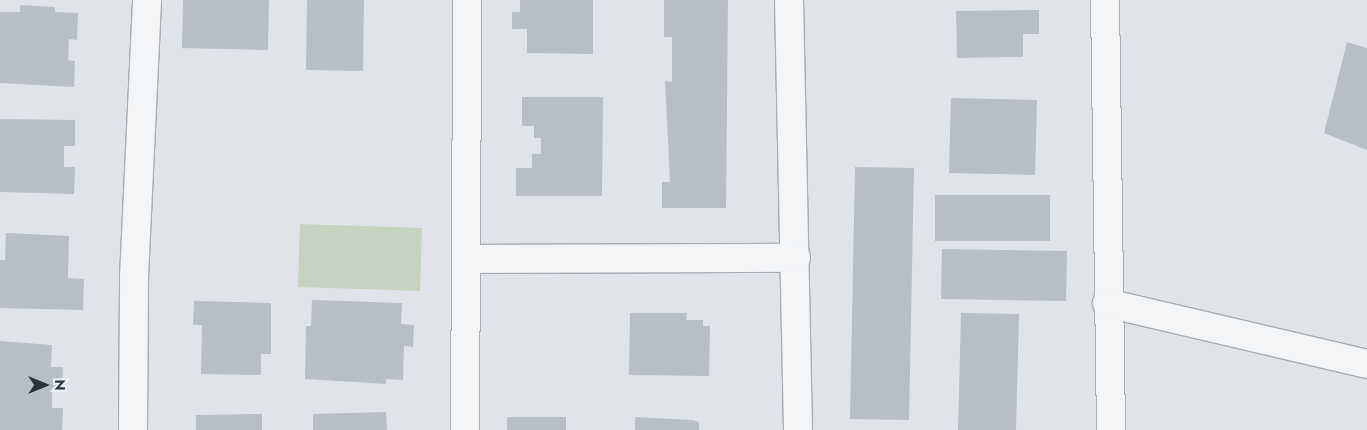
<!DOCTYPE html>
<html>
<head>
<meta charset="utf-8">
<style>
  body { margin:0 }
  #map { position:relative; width:1367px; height:430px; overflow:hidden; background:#e0e4e9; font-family:Jost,sans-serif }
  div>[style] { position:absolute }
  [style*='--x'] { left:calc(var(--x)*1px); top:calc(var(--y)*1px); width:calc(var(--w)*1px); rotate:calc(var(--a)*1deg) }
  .green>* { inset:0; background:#c7d3c1 }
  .building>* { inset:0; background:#b7bec6 }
  .roads { filter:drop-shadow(1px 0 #a5acb3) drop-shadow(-1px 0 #a5acb3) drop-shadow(0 1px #a5acb3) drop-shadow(0 -1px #a5acb3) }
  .minor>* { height:28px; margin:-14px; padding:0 14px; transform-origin:14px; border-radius:14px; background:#f3f5f7 }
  span { translate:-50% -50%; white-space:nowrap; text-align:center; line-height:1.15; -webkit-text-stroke:4px #f0f3f7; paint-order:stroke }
  .north { position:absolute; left:20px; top:360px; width:50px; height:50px; -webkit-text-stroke:4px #f0f3f7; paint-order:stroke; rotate:90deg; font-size:14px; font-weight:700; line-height:20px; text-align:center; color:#293441 }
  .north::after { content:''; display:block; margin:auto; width:18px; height:22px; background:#293441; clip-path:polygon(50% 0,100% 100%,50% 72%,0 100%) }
</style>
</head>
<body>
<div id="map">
  <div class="green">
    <i style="clip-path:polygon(300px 224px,422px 228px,420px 291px,298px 287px)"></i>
  </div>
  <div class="building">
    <i style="clip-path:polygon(183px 0,269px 0,268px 50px,182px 48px)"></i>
    <i style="clip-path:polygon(307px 0,364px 0,363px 71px,306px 70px)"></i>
    <i style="clip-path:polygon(520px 0,593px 0,593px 54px,527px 53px,527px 29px,512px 29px,512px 12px,520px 12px)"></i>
    <i style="clip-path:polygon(664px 0,728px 0,726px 208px,662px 208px,662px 182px,670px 182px,665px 81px,672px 82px,672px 37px,664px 37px)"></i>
    <i style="clip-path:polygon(20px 5px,55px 7px,55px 12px,78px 13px,77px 40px,69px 39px,68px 60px,75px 61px,74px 87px,0 83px,0 12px,20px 12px)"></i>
    <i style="clip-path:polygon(1039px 10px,1039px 34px,1023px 34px,1023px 57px,957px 58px,956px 11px)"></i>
    <i style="clip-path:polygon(1347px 42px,1367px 48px,1367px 150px,1324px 133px)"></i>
    <i style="clip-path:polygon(522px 97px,603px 97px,602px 196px,516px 196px,516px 168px,532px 168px,532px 154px,541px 154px,541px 138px,534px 138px,534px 126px,522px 126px)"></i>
    <i style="clip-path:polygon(951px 98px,1037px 100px,1035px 175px,949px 173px)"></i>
    <i style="clip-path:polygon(0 119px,75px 120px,75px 146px,64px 146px,64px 167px,75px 167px,74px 194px,0 192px)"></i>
    <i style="clip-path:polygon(855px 167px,914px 168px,909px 420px,850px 419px)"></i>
    <i style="clip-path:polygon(935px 195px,1050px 195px,1050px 241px,935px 241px)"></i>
    <i style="clip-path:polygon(6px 233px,69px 236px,68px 278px,84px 279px,83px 310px,0 308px,0 260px,5px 260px)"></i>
    <i style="clip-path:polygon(942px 249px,1067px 251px,1066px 301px,941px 299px)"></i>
    <i style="clip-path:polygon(312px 300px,402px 303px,401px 324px,414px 325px,413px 347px,404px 346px,403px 380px,386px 379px,386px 384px,305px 379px,306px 326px,311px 326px)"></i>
    <i style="clip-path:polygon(194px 301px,271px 303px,271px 354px,261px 354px,261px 375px,201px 374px,202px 325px,193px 325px)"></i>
    <i style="clip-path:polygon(630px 313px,687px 313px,686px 320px,703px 320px,703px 326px,710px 326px,709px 376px,629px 375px)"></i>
    <i style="clip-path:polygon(961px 313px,1019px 314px,1016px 430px,958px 430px)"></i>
    <i style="clip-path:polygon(0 341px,52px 345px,51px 367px,63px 367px,62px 391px,52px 391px,52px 408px,63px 408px,62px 430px,0 430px)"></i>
    <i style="clip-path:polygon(386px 412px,387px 430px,313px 430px,313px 414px)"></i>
    <i style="clip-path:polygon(262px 414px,262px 430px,196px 430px,196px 415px)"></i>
    <i style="clip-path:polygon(507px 417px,566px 417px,566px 430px,507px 430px)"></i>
    <i style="clip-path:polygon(635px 417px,692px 420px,699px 422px,699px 430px,635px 430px)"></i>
  </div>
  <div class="roads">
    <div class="minor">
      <i style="--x:789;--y:0;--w:430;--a:88.8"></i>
      <i style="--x:1105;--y:0;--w:430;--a:89.2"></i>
      <i style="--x:469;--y:259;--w:327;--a:-0.2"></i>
      <i style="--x:1107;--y:303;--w:267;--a:13.2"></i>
      <i style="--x:133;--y:430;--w:153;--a:-89.6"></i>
      <i style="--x:134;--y:277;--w:277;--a:-87.3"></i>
      <i style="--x:465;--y:430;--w:430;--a:-89.7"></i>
    </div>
  </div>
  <div class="north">N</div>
</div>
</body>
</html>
